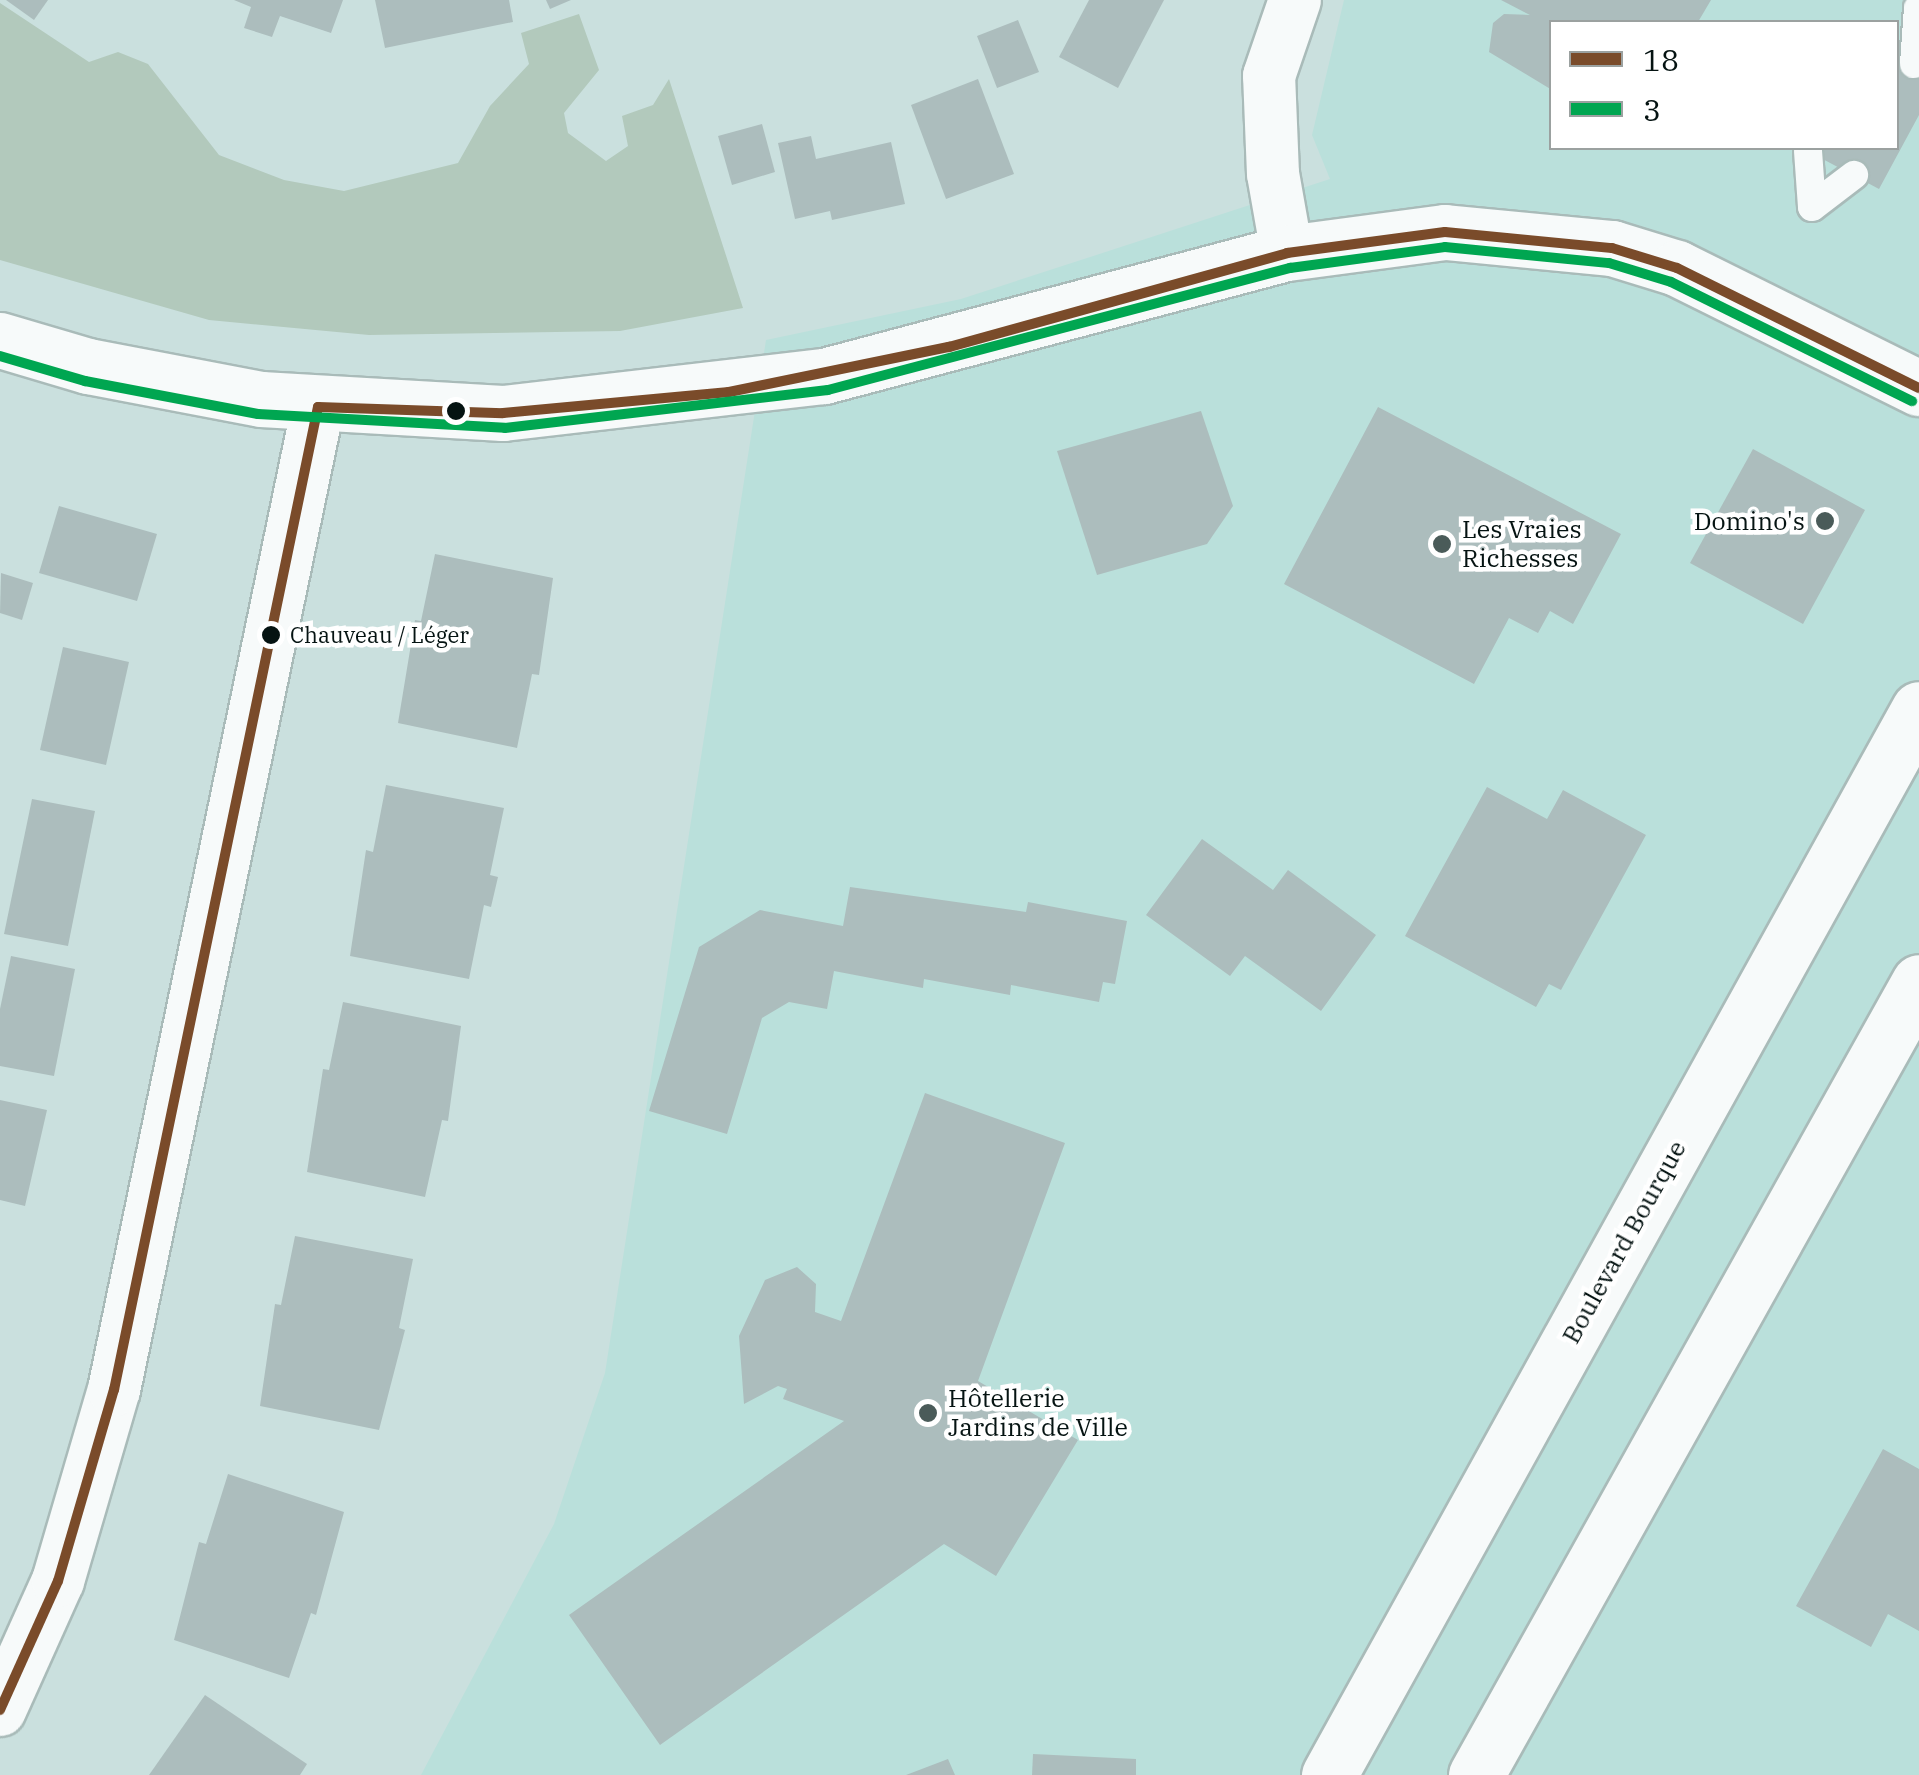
<!DOCTYPE html>
<html>
<head>
<meta charset="utf-8">
<style>
  body { margin:0 }
  #map { position:relative; width:1919px; height:1775px; overflow:hidden; background:#cae0de; font-family:"IBM Plex Serif",serif }
  div>[style] { position:absolute }
  [style*='--x'] { left:calc(var(--x)*1px); top:calc(var(--y)*1px); width:calc(var(--w)*1px); rotate:calc(var(--a)*1deg) }
  .built>* { inset:0; background:#bae0db }
  .green>* { inset:0; background:#b2c9bc }
  .building>* { inset:0; background:#acbdbd }
  .roads { filter:drop-shadow(2px 0 #a9bbb9) drop-shadow(-2px 0 #a9bbb9) drop-shadow(0 2px #a9bbb9) drop-shadow(0 -2px #a9bbb9) }
  .lane>* { height:28px; margin:-14px; padding:0 14px; transform-origin:14px; border-radius:14px; background:#f7fafa }
  .street>* { height:52px; margin:-26px; padding:0 26px; transform-origin:26px; border-radius:26px; background:#f7fafa }
  .secondary>* { height:55px; margin:-27.5px; padding:0 27.5px; transform-origin:27.5px; border-radius:27.5px; background:#f7fafa }
  .primary>* { height:55px; margin:-27.5px; padding:0 27.5px; transform-origin:27.5px; border-radius:27.5px; background:#f7fafa }
  .bus-1>* { height:10px; margin:-5px; padding:0 5px; transform-origin:5px; border-radius:5px; background:#7a4b2a }
  .bus-2>* { height:10px; margin:-5px; padding:0 5px; transform-origin:5px; border-radius:5px; background:#00a651 }
  .dots>* { width:28px; height:28px; translate:-50% -50%; box-sizing:border-box; border:5px solid #fff; border-radius:50% }
  span { translate:-50% -50%; white-space:nowrap; text-align:center; line-height:1.15; -webkit-text-stroke:9px #fff; paint-order:stroke }
  .bus-label { font-size:22px; color:#051312 }
  .left { translate:0 -50%; text-align:left }
  .poi-label { font-size:25px; color:#051312 }
  .right { translate:-100% -50%; text-align:right }
  .street-label { font-size:25px; color:#051312 }
  .legend { position:absolute; left:1549px; top:20px; width:350px; height:130px; box-sizing:border-box; background:#fff; border:2px solid #9ba1a0; margin:0; padding:12px 18px; list-style:none; font-size:30px; color:#051312 }
  .legend li { display:flex; align-items:center; gap:20px; height:50px }
  .legend b { width:50px; border:2px solid #9ba1a0 }
</style>
</head>
<body>
<div id="map">
  <div class="built">
    <i style="clip-path:polygon(evenodd,1344px 0,1919px 0,1919px 1775px,421px 1775px,554px 1524px,605px 1373px,766px 340px,961px 299px,1330px 179px,1312px 135px,1344px 0,1552px 22px,1896px 22px,1896px 148px,1552px 148px,1552px 22px)"></i>
  </div>
  <div class="green">
    <i style="clip-path:polygon(0 3px,89px 62px,118px 52px,148px 64px,219px 155px,284px 180px,344px 191px,458px 163px,490px 106px,529px 64px,521px 33px,579px 14px,599px 70px,564px 113px,568px 133px,606px 161px,628px 146px,622px 116px,653px 105px,669px 79px,743px 308px,620px 331px,369px 335px,209px 320px,0 260px)"></i>
  </div>
  <div class="building">
    <i style="clip-path:polygon(6px 0,48px 0,34px 20px)"></i>
    <i style="clip-path:polygon(234px 0,343px 0,331px 33px,280px 16px,272px 37px,244px 28px,251px 7px)"></i>
    <i style="clip-path:polygon(375px 0,509px 0,513px 22px,385px 48px)"></i>
    <i style="clip-path:polygon(546px 0,571px 0,550px 9px)"></i>
    <i style="clip-path:polygon(1089px 0,1164px 0,1118px 88px,1059px 57px)"></i>
    <i style="clip-path:polygon(1501px 0,1711px 0,1698px 22px,1552px 22px,1552px 90px,1489px 52px,1493px 23px,1504px 14px,1530px 15px)"></i>
    <i style="clip-path:polygon(1018px 20px,1039px 72px,997px 88px,977px 36px)"></i>
    <i style="clip-path:polygon(1896px 55px,1919px 66px,1919px 115px,1879px 189px,1802px 148px,1896px 148px)"></i>
    <i style="clip-path:polygon(978px 79px,1014px 174px,946px 199px,911px 105px)"></i>
    <i style="clip-path:polygon(762px 124px,775px 172px,732px 185px,718px 136px)"></i>
    <i style="clip-path:polygon(811px 136px,816px 159px,891px 142px,905px 204px,832px 220px,830px 211px,795px 219px,778px 143px)"></i>
    <i style="clip-path:polygon(1378px 407px,1621px 534px,1573px 624px,1550px 611px,1538px 633px,1509px 618px,1474px 684px,1284px 584px)"></i>
    <i style="clip-path:polygon(1201px 411px,1233px 506px,1207px 544px,1097px 575px,1057px 451px)"></i>
    <i style="clip-path:polygon(1753px 449px,1865px 510px,1803px 624px,1690px 563px)"></i>
    <i style="clip-path:polygon(59px 506px,157px 534px,137px 601px,39px 573px)"></i>
    <i style="clip-path:polygon(435px 554px,553px 578px,539px 675px,532px 674px,517px 748px,398px 723px,415px 620px,421px 621px)"></i>
    <i style="clip-path:polygon(1px 573px,33px 583px,22px 620px,0 613px)"></i>
    <i style="clip-path:polygon(63px 647px,129px 662px,106px 765px,40px 750px)"></i>
    <i style="clip-path:polygon(386px 785px,504px 808px,490px 875px,498px 877px,491px 907px,484px 905px,469px 979px,350px 956px,366px 850px,373px 852px)"></i>
    <i style="clip-path:polygon(1487px 787px,1547px 819px,1563px 790px,1646px 835px,1561px 990px,1549px 984px,1536px 1007px,1405px 936px)"></i>
    <i style="clip-path:polygon(32px 799px,95px 811px,68px 946px,4px 934px)"></i>
    <i style="clip-path:polygon(1202px 839px,1273px 890px,1288px 870px,1376px 935px,1321px 1011px,1245px 956px,1230px 976px,1146px 915px)"></i>
    <i style="clip-path:polygon(850px 887px,1026px 912px,1028px 902px,1127px 921px,1115px 984px,1103px 982px,1099px 1002px,1011px 985px,1010px 995px,924px 979px,923px 988px,834px 971px,827px 1009px,789px 1002px,762px 1018px,727px 1134px,649px 1111px,699px 947px,760px 910px,843px 926px)"></i>
    <i style="clip-path:polygon(11px 956px,75px 969px,54px 1076px,0 1066px,0 1009px)"></i>
    <i style="clip-path:polygon(343px 1002px,461px 1026px,448px 1121px,442px 1120px,425px 1197px,307px 1172px,323px 1069px,329px 1070px)"></i>
    <i style="clip-path:polygon(925px 1093px,1065px 1143px,978px 1381px,1078px 1440px,996px 1576px,944px 1544px,660px 1745px,569px 1615px,844px 1421px,783px 1399px,787px 1389px,778px 1386px,744px 1404px,739px 1336px,765px 1280px,797px 1267px,816px 1284px,815px 1312px,841px 1321px)"></i>
    <i style="clip-path:polygon(0 1100px,47px 1110px,25px 1206px,0 1200px)"></i>
    <i style="clip-path:polygon(295px 1236px,413px 1259px,399px 1328px,405px 1330px,379px 1430px,260px 1406px,275px 1304px,281px 1305px)"></i>
    <i style="clip-path:polygon(1883px 1449px,1919px 1469px,1919px 1631px,1888px 1614px,1871px 1647px,1796px 1606px)"></i>
    <i style="clip-path:polygon(228px 1474px,344px 1512px,316px 1615px,311px 1613px,289px 1678px,174px 1640px,199px 1542px,206px 1544px)"></i>
    <i style="clip-path:polygon(205px 1695px,307px 1764px,300px 1775px,149px 1775px)"></i>
    <i style="clip-path:polygon(1033px 1754px,1136px 1759px,1136px 1775px,1032px 1775px)"></i>
    <i style="clip-path:polygon(948px 1759px,955px 1775px,906px 1775px)"></i>
  </div>
  <div class="roads">
    <div class="lane">
      <i style="--x:1914;--y:64;--w:56;--a:-85.9"></i>
      <i style="--x:1808;--y:151;--w:56;--a:85.9"></i>
      <i style="--x:1812;--y:207;--w:53;--a:-37.3"></i>
    </div>
    <div class="street">
      <i style="--x:1287;--y:253;--w:80;--a:-100"></i>
      <i style="--x:1273;--y:174;--w:98;--a:-92.3"></i>
      <i style="--x:1269;--y:76;--w:80;--a:-71.1"></i>
      <i style="--x:0;--y:1710;--w:141;--a:-65.8"></i>
      <i style="--x:58;--y:1581;--w:199;--a:-73.7"></i>
      <i style="--x:114;--y:1390;--w:1004;--a:-78.28"></i>
    </div>
    <div class="secondary">
      <i style="--x:0;--y:340;--w:92;--a:16.5"></i>
      <i style="--x:88;--y:366;--w:176;--a:10.8"></i>
      <i style="--x:261;--y:399;--w:242;--a:3.3"></i>
      <i style="--x:503;--y:413;--w:323;--a:-6.6"></i>
      <i style="--x:824;--y:376;--w:479;--a:-14.9"></i>
      <i style="--x:1287;--y:253;--w:159;--a:-7.6"></i>
      <i style="--x:1445;--y:232;--w:168;--a:5.5"></i>
      <i style="--x:1612;--y:248;--w:68;--a:17.1"></i>
      <i style="--x:1677;--y:268;--w:270;--a:26.4"></i>
    </div>
    <div class="primary">
      <i style="--x:1329;--y:1775;--w:1218;--a:-61.04"></i>
      <i style="--x:1476;--y:1775;--w:908;--a:-60.81"></i>
    </div>
  </div>
  <div class="bus-1">
    <i style="--x:318;--y:407;--w:185;--a:1.9"></i>
    <i style="--x:503;--y:413;--w:227;--a:-5.3"></i>
    <i style="--x:729;--y:392;--w:225;--a:-11.6"></i>
    <i style="--x:949;--y:347;--w:351;--a:-15.5"></i>
    <i style="--x:1287;--y:253;--w:159;--a:-7.6"></i>
    <i style="--x:1445;--y:232;--w:168;--a:5.5"></i>
    <i style="--x:1612;--y:248;--w:68;--a:17.1"></i>
    <i style="--x:1677;--y:268;--w:270;--a:26.4"></i>
    <i style="--x:0;--y:1710;--w:141;--a:-65.8"></i>
    <i style="--x:58;--y:1581;--w:199;--a:-73.7"></i>
    <i style="--x:114;--y:1390;--w:1004;--a:-78.28"></i>
  </div>
  <div class="bus-2">
    <i style="--x:0;--y:356;--w:89;--a:16.4"></i>
    <i style="--x:85;--y:381;--w:176;--a:10.8"></i>
    <i style="--x:258;--y:414;--w:247;--a:3.2"></i>
    <i style="--x:505;--y:428;--w:325;--a:-6.7"></i>
    <i style="--x:828;--y:390;--w:478;--a:-14.8"></i>
    <i style="--x:1290;--y:268;--w:156;--a:-7.7"></i>
    <i style="--x:1445;--y:247;--w:165;--a:5.6"></i>
    <i style="--x:1609;--y:263;--w:65;--a:17"></i>
    <i style="--x:1671;--y:282;--w:269;--a:26.3"></i>
  </div>
  <div class="dots">
    <i style="left:456px;top:411px;background:#051312"></i>
    <i style="left:1825px;top:521px;background:#4a5b59"></i>
    <i style="left:1442px;top:544px;background:#4a5b59"></i>
    <i style="left:271px;top:635px;background:#051312"></i>
    <i style="left:928px;top:1413px;background:#4a5b59"></i>
  </div>
  <div class="bus-label">
    <span class="left" style="left:290px;top:635px">Chauveau / Léger</span>
  </div>
  <div class="poi-label">
    <span class="right" style="left:1805px;top:521px">Domino's</span>
    <span class="left" style="left:1462px;top:544px">Les Vraies<br>Richesses</span>
    <span class="left" style="left:948px;top:1413px">Hôtellerie<br>Jardins de Ville</span>
  </div>
  <div class="street-label">
    <span style="left:1624px;top:1242px;rotate:-61deg">Boulevard Bourque</span>
  </div>
  <ul class="legend">
  <li><b style="height:12px;background:#7a4b2a"></b>18</li>
  <li><b style="height:12px;background:#00a651"></b>3</li>
  </ul>
</div>
</body>
</html>
